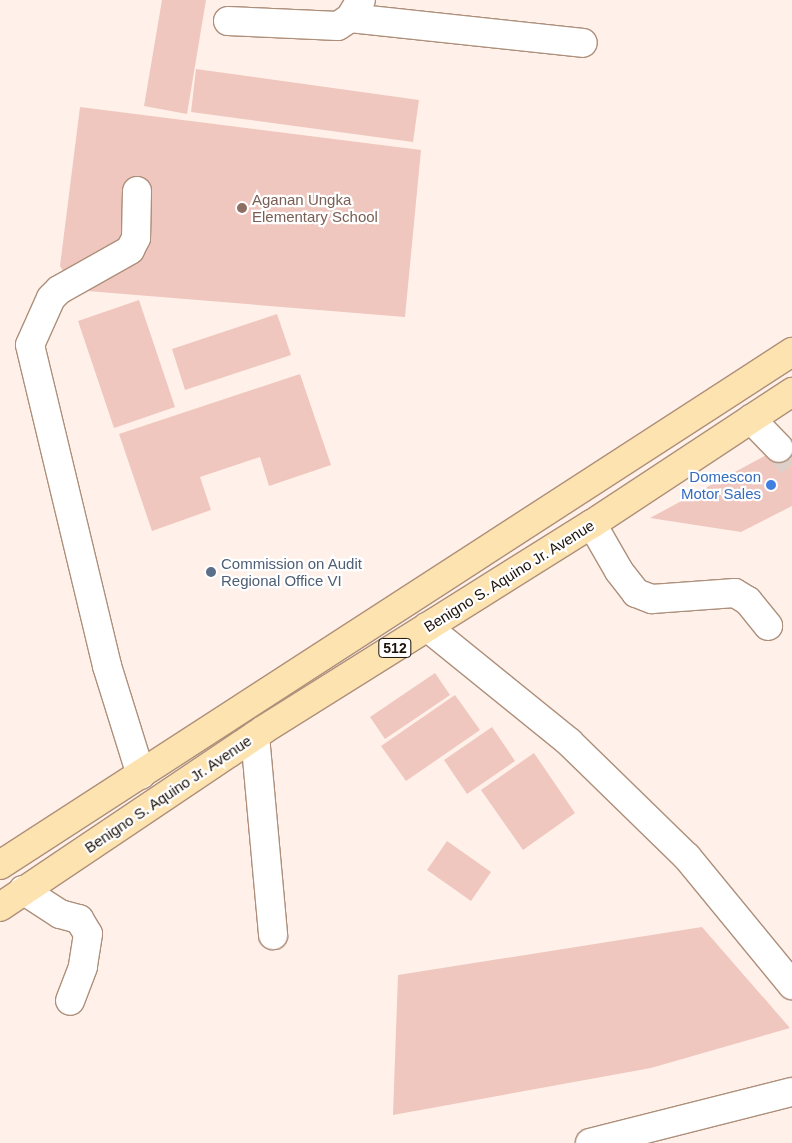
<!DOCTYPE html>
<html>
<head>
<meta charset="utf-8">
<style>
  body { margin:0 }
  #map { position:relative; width:792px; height:1143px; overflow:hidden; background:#fff1e9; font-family:Arial,sans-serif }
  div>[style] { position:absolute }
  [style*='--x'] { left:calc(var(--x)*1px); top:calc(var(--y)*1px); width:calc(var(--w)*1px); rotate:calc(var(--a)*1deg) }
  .building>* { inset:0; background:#efc7bf }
  .minor-tunnel>* { height:28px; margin-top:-14px; transform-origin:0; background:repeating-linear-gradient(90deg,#ddd0c8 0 28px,transparent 0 42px) }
  .roads { filter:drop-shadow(1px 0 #ad8f7b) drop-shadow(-1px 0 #ad8f7b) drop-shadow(0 1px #ad8f7b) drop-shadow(0 -1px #ad8f7b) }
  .minor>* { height:28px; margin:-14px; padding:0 14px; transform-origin:14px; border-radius:14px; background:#fff }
  .major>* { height:28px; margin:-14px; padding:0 14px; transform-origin:14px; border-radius:14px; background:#fde3af }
  .dots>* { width:14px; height:14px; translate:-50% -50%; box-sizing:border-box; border:2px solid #fff; border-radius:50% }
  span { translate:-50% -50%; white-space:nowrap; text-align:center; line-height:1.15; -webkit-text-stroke:4.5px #fff; paint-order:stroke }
  .shield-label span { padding:1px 4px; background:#fff; border:1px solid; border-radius:4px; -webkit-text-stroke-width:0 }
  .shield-label { font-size:14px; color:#1d120a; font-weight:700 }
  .education-label { font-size:15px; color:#785e54 }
  .left { translate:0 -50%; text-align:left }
  .shop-label { font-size:15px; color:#366cbe }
  .right { translate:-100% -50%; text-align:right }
  .service-label { font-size:15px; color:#4e5e75 }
  .street-label { font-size:15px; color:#1d120a }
</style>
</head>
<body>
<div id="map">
  <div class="building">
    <i style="clip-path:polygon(162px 0,206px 0,187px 114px,144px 106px)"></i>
    <i style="clip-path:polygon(196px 69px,419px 100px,413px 142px,191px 112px)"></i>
    <i style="clip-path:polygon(80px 107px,421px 150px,405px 317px,75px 290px,60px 266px)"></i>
    <i style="clip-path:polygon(139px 300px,175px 407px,114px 428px,78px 321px)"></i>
    <i style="clip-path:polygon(277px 314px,291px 355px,185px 390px,172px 349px)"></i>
    <i style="clip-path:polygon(300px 374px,331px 465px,269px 486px,260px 457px,200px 477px,211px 510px,152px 531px,119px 434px)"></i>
    <i style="clip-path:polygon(792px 441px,792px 506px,741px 532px,650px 518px)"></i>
    <i style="clip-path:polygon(435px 673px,450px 695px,385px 739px,370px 717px)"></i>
    <i style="clip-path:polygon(455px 695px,480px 730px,406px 781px,381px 746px)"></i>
    <i style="clip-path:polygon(492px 727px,515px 761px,467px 794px,444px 760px)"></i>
    <i style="clip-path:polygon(534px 753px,575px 813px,523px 850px,481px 790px)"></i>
    <i style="clip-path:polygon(447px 841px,491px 872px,471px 901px,427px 870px)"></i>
    <i style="clip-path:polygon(702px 927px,790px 1028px,651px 1068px,393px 1115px,398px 975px)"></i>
  </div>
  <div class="minor-tunnel">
    <i style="--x:779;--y:448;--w:21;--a:51"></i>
  </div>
  <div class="roads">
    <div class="minor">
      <i style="--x:350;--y:18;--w:234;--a:6.1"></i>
      <i style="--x:228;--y:21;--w:110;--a:2.6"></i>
      <i style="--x:338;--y:26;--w:14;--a:-34"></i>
      <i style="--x:350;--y:18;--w:21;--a:-59"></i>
      <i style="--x:137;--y:191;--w:47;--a:91.2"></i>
      <i style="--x:136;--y:238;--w:13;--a:117"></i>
      <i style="--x:130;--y:250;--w:81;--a:150.6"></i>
      <i style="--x:59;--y:290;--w:11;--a:135"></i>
      <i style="--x:51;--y:298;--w:51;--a:114.1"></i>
      <i style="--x:30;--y:345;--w:330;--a:76.5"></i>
      <i style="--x:107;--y:666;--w:114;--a:72.7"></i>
      <i style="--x:751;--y:419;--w:40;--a:46"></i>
      <i style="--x:592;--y:524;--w:54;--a:60.1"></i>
      <i style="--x:619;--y:571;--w:28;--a:52"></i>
      <i style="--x:636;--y:593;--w:17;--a:21"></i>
      <i style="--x:652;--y:599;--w:83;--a:-4.1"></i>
      <i style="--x:735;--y:593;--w:15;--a:32"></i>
      <i style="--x:748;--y:601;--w:32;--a:51"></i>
      <i style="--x:427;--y:627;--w:183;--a:39"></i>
      <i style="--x:569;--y:742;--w:165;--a:44.3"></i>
      <i style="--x:687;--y:857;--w:166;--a:50.6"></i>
      <i style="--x:255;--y:736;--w:200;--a:84.8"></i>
      <i style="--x:23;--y:890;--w:44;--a:33"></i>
      <i style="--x:60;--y:914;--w:20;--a:15"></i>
      <i style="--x:79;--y:919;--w:17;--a:59"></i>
      <i style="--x:88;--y:934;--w:33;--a:99"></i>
      <i style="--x:83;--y:967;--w:36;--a:111"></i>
      <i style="--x:590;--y:1143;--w:208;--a:-14.2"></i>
    </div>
    <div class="major">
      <i style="--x:0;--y:865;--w:944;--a:-32.93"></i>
      <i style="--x:0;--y:907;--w:317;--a:-33.9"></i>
      <i style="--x:263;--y:730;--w:388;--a:-32.1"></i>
      <i style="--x:592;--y:524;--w:240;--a:-33.4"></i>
    </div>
  </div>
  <div class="dots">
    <i style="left:242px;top:208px;background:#8d6e63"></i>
    <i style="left:771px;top:485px;background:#3f7fe0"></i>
    <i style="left:211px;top:572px;background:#5c6f8a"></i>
  </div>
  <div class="shield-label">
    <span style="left:395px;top:648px">512</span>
  </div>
  <div class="education-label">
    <span class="left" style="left:252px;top:208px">Aganan Ungka<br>Elementary School</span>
  </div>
  <div class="shop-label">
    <span class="right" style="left:761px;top:485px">Domescon<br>Motor Sales</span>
  </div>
  <div class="service-label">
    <span class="left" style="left:221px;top:572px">Commission on Audit<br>Regional Office VI</span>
  </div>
  <div class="street-label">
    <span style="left:509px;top:576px;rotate:-32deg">Benigno S. Aquino Jr. Avenue</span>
    <span style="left:168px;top:794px;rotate:-34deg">Benigno S. Aquino Jr. Avenue</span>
  </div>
</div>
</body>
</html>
